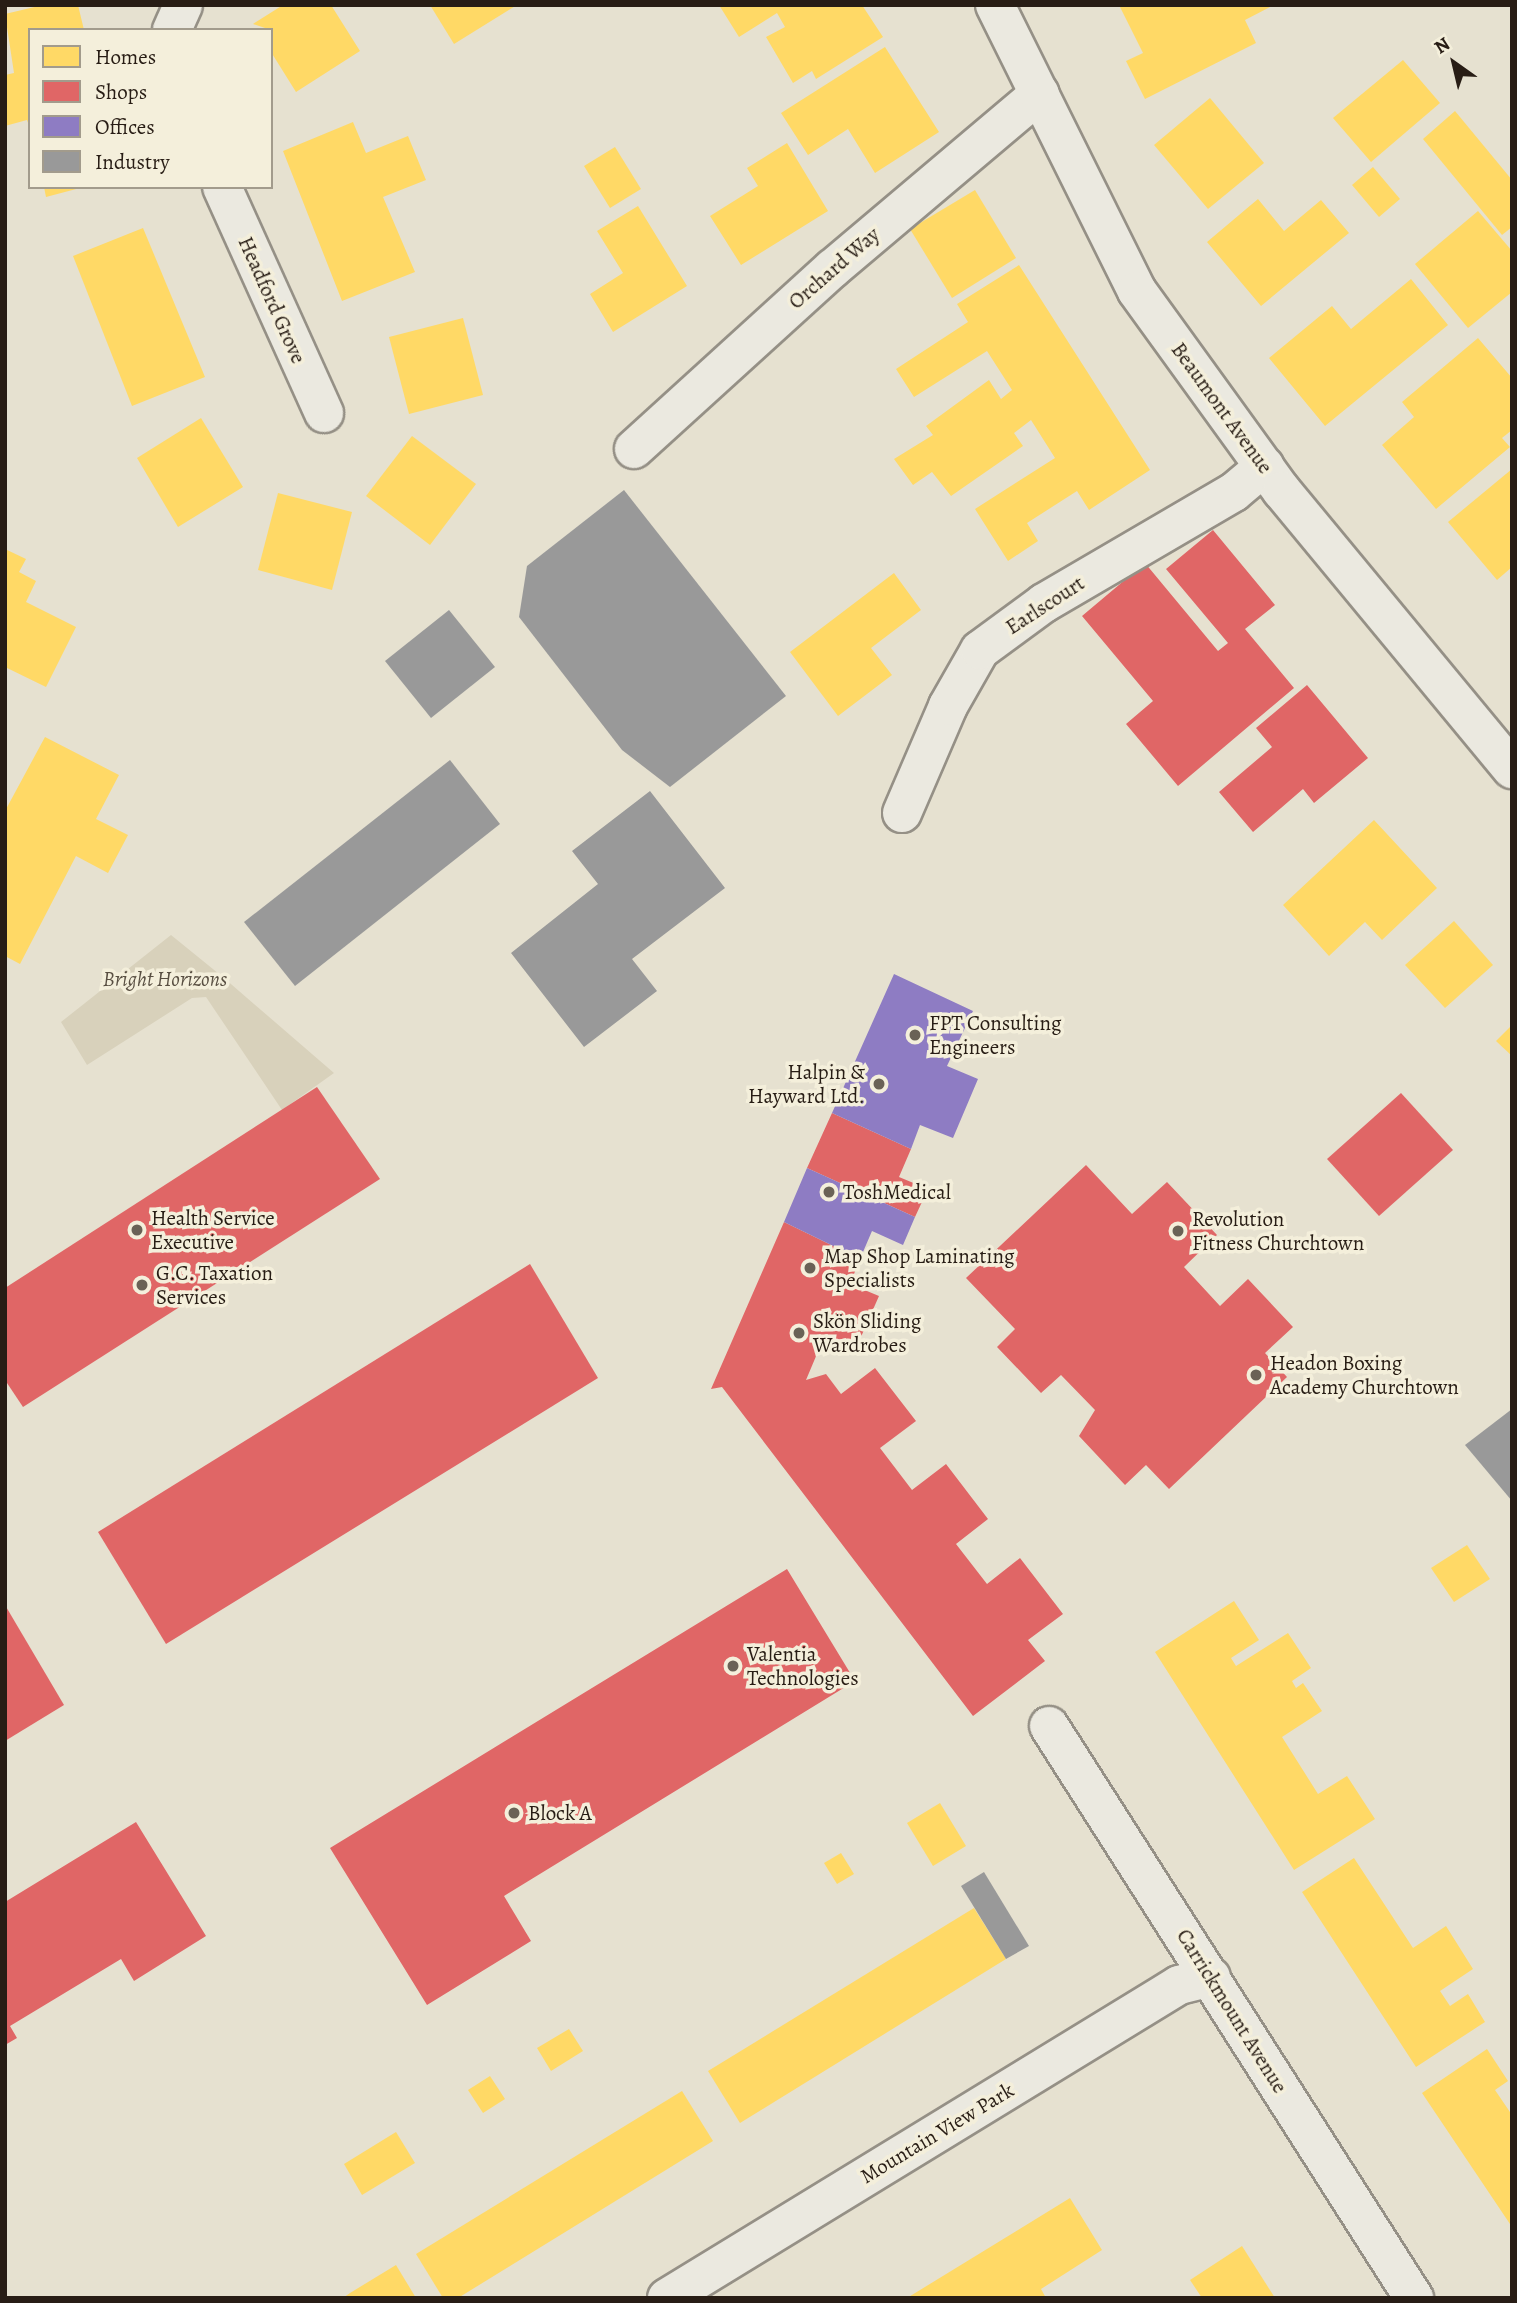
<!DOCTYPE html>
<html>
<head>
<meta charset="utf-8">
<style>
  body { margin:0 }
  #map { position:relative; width:1517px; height:2303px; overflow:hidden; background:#e6e1d0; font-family:Alegreya,serif }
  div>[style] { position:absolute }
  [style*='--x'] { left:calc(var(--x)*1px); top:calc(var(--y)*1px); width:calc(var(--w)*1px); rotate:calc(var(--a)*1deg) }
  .green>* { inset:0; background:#d8d1bb }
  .homes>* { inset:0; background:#ffd966 }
  .shops>* { inset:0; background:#e06666 }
  .offices>* { inset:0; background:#8e7cc3 }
  .industry>* { inset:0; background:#999 }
  .roads { filter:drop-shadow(2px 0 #959086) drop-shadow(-2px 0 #959086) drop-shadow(0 2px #959086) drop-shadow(0 -2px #959086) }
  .street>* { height:38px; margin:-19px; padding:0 19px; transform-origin:19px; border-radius:19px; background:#ebe9e0 }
  .secondary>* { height:38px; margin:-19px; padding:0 19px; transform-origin:19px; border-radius:19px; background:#ebe9e0 }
  .dots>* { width:19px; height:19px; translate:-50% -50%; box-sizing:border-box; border:4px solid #f4efdb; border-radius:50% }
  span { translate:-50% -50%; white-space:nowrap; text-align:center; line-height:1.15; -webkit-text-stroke:7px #f4efdb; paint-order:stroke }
  .street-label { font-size:21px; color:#281d15 }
  .park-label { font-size:21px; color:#594f42; font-style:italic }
  .poi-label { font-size:21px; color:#281d15 }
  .left { translate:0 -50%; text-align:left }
  .right { translate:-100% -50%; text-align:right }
  .frame { position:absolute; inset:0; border:7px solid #281d15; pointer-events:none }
  .legend { position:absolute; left:28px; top:28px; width:245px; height:161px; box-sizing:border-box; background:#f4efdb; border:2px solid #a29b8c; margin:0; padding:9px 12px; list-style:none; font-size:21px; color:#281d15 }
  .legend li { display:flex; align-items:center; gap:14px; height:35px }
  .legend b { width:35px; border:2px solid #a29b8c }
  .north { position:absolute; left:1419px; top:28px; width:70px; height:70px; -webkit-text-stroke:5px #f4efdb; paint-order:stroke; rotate:326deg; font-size:19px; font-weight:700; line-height:28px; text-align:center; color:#281d15 }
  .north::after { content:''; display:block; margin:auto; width:24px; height:32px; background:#281d15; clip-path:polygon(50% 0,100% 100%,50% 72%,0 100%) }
</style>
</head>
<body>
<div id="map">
  <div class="green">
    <i style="clip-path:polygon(171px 935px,224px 978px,334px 1073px,282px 1110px,206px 997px,192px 998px,87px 1065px,61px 1022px)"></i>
  </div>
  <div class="homes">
    <i style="clip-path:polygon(43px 5px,78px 5px,84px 30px,30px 30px,30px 128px,27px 120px,5px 126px,5px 75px,14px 73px,5px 14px)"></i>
    <i style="clip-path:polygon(283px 5px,331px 5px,360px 51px,296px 92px,271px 52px,271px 30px,253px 24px)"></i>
    <i style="clip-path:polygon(430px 5px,517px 5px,454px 44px)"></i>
    <i style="clip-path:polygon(719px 5px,862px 5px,883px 37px,816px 79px,812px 71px,793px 83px,766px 37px,785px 27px,777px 13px,739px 37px)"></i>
    <i style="clip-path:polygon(1119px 5px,1274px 5px,1245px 20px,1256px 43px,1145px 99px,1126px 61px,1143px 53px)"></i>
    <i style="clip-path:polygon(885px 47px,939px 132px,875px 173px,848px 129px,808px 155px,781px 113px)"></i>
    <i style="clip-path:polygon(1403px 60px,1440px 103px,1371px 162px,1333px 118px)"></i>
    <i style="clip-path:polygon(1210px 98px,1264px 163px,1208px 209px,1154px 145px)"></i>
    <i style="clip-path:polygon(1455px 111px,1512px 180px,1512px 227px,1502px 235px,1423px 139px)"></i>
    <i style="clip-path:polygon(353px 122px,366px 153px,408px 136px,426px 180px,383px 197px,415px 272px,342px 301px,283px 151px)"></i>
    <i style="clip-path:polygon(787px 143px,828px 211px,741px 265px,710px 216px,758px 186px,747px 168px)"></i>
    <i style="clip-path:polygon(615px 147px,641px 189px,610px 208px,584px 166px)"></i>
    <i style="clip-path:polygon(1373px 167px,1400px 199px,1379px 217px,1352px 185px)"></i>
    <i style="clip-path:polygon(44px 187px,80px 187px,80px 188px,46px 197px)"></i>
    <i style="clip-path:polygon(975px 190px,1016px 258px,952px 298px,910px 229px)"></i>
    <i style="clip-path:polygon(1258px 199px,1284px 231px,1321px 200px,1349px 233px,1261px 306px,1207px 242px)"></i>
    <i style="clip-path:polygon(638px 206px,687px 286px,613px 332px,590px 294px,623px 273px,597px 231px)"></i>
    <i style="clip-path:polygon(1478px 211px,1512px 251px,1512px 292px,1468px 328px,1415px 264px)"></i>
    <i style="clip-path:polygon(143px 228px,205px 377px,132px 406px,73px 256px)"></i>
    <i style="clip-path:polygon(1019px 265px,1150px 470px,1089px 510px,1077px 491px,1027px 523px,1038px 541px,1008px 561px,975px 509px,1055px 458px,1031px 420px,1014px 433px,1023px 446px,951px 496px,932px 472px,913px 485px,894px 459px,933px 435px,926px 426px,989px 380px,1001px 399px,1012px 390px,987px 351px,914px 397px,896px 369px,968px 322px,957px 304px)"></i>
    <i style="clip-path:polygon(1411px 279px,1448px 325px,1325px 426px,1269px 358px,1332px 306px,1351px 329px)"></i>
    <i style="clip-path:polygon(463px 318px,483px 395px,409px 414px,389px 337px)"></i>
    <i style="clip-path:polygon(1478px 338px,1512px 378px,1512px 430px,1502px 438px,1510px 447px,1436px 509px,1382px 445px,1414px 417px,1402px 402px)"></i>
    <i style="clip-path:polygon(201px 418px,243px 487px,178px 527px,137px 458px)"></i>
    <i style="clip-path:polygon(412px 436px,476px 484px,430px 545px,366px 496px)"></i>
    <i style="clip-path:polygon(1512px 469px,1512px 567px,1497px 580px,1448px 522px)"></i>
    <i style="clip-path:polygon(278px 493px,352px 512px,332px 590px,258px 570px)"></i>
    <i style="clip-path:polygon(5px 549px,26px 559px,19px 572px,36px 581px,26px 602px,76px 627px,46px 687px,5px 667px)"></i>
    <i style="clip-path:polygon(894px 573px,921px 610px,871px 648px,892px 675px,838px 716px,790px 652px)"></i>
    <i style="clip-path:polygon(45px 737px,119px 775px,96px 819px,128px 835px,108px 873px,76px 856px,20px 964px,5px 956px,5px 811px)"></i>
    <i style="clip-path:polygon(1374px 820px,1437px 888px,1382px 940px,1365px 922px,1329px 956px,1283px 905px)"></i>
    <i style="clip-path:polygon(1454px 921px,1493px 965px,1445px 1008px,1405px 965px)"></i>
    <i style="clip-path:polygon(1512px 1025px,1512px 1056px,1496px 1041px)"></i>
    <i style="clip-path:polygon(1467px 1545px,1490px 1579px,1454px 1602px,1431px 1568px)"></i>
    <i style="clip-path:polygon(1234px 1601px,1259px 1640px,1231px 1658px,1236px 1666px,1288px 1633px,1311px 1668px,1292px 1681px,1296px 1688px,1303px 1683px,1322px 1711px,1282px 1737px,1318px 1794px,1347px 1776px,1375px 1819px,1294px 1870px,1155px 1652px)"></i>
    <i style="clip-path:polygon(940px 1803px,966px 1846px,933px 1866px,907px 1823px)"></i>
    <i style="clip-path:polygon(841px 1853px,854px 1874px,837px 1884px,824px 1863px)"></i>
    <i style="clip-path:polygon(1354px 1858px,1413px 1948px,1446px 1926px,1473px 1969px,1440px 1991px,1450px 2006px,1468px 1994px,1485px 2022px,1416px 2067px,1302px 1892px)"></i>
    <i style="clip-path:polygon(974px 1908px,1006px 1959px,740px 2123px,708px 2071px)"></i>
    <i style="clip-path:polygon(569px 2029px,583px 2051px,551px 2071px,537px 2048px)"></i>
    <i style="clip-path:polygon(1487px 2049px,1508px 2081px,1495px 2090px,1512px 2115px,1512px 2227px,1422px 2093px)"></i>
    <i style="clip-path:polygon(490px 2076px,505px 2099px,483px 2113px,468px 2090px)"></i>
    <i style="clip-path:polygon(682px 2091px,713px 2141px,458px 2298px,443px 2298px,416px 2254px)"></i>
    <i style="clip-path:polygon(396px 2132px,415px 2163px,362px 2195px,344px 2164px)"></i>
    <i style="clip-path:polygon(1070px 2198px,1102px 2250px,1041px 2289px,1046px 2298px,907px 2298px)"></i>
    <i style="clip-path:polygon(1242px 2246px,1275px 2298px,1202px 2298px,1190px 2280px)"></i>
    <i style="clip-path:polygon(396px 2265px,416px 2298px,343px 2298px,350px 2293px)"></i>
  </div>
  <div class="shops">
    <i style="clip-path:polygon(1213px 530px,1275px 605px,1245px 629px,1294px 688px,1178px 786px,1126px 724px,1153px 701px,1082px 616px,1145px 563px,1218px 651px,1228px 643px,1166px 569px)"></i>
    <i style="clip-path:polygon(1307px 685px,1368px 758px,1314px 803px,1303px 789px,1253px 832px,1219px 792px,1272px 747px,1256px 728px)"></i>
    <i style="clip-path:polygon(317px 1087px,380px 1179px,23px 1407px,5px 1380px,5px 1288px)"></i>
    <i style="clip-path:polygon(1401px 1093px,1453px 1150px,1379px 1216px,1327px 1159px)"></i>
    <i style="clip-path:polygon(832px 1113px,911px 1149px,899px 1177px,928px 1189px,915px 1217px,807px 1168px)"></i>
    <i style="clip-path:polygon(1086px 1165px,1132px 1214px,1167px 1182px,1217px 1235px,1184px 1267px,1220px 1306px,1248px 1279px,1293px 1327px,1265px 1353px,1287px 1377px,1169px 1489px,1146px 1465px,1125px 1485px,1079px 1436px,1095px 1410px,1061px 1375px,1041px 1393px,997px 1347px,1015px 1329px,966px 1278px)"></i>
    <i style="clip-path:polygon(784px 1222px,860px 1259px,850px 1284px,879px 1296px,853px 1355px,822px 1342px,806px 1380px,826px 1374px,841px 1394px,875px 1368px,916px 1421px,880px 1448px,912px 1490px,946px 1464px,988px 1519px,956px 1544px,987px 1584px,1020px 1558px,1063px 1614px,1028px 1640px,1045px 1661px,973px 1716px,722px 1387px,711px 1389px)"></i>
    <i style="clip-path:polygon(530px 1264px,598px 1378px,166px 1644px,98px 1532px)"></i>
    <i style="clip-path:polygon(787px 1569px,855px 1681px,504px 1896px,531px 1941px,427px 2005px,330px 1848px)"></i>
    <i style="clip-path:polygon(5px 1605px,64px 1705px,5px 1741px)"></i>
    <i style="clip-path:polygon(136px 1822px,206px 1936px,134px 1981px,121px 1959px,10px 2026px,17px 2038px,5px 2045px,5px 1902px)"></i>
  </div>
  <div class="offices">
    <i style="clip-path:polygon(894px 974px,973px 1011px,947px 1066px,978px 1079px,953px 1138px,920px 1125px,911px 1149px,832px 1113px)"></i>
    <i style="clip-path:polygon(807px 1168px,915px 1217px,903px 1245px,872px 1231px,860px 1259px,784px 1222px)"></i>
  </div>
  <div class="industry">
    <i style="clip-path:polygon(624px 490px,786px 696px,670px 787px,622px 750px,519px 617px,527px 566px)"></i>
    <i style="clip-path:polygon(449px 610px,495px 667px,431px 718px,385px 661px)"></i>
    <i style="clip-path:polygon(450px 760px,500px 824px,295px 986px,244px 922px)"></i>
    <i style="clip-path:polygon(650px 791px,725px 888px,632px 959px,657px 991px,584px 1047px,511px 953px,598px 884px,572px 851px)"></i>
    <i style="clip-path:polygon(1512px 1409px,1512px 1501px,1465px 1445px)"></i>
    <i style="clip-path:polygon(984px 1872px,1029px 1946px,1006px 1959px,961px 1886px)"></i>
  </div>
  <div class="roads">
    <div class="street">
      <i style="--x:172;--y:30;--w:27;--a:-66"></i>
      <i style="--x:222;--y:187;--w:248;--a:65.7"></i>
      <i style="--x:634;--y:449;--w:268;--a:-42.3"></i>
      <i style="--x:832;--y:269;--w:272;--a:-40.2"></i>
      <i style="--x:902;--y:813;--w:116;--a:-66.7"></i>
      <i style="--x:948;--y:706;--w:64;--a:-60.3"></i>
      <i style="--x:980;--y:650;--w:79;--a:-36.3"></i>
      <i style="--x:1044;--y:603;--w:220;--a:-30.3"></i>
      <i style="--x:1234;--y:492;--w:40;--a:-40"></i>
      <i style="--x:1049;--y:1726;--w:679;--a:57.46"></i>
      <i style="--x:667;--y:2298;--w:600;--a:-31.44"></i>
      <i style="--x:1179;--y:1985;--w:33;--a:-14"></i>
    </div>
    <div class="secondary">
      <i style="--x:995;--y:5;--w:319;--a:63.6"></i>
      <i style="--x:1137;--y:291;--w:247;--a:54.1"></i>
      <i style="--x:1282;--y:491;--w:361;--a:50.4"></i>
    </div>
  </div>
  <div class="dots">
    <i style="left:915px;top:1035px;background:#6a6256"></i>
    <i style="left:879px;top:1084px;background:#6a6256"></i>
    <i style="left:829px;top:1192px;background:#6a6256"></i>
    <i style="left:137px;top:1230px;background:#6a6256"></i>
    <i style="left:1178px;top:1231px;background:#6a6256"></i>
    <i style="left:810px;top:1268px;background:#6a6256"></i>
    <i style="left:142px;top:1285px;background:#6a6256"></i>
    <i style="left:799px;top:1333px;background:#6a6256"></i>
    <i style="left:1256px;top:1375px;background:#6a6256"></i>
    <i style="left:733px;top:1666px;background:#6a6256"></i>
    <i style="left:514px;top:1813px;background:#6a6256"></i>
  </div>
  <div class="street-label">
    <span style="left:834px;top:268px;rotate:-41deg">Orchard Way</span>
    <span style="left:272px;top:300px;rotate:66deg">Headford Grove</span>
    <span style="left:1222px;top:408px;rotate:54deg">Beaumont Avenue</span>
    <span style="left:1045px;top:605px;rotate:-33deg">Earlscourt</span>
    <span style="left:1232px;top:2011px;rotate:58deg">Carrickmount Avenue</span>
    <span style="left:937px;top:2133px;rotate:-31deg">Mountain View Park</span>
  </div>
  <div class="park-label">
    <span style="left:165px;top:979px">Bright Horizons</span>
  </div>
  <div class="poi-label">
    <span class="left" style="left:929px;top:1035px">FPT Consulting<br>Engineers</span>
    <span class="right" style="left:865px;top:1084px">Halpin &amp;<br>Hayward Ltd.</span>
    <span class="left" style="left:843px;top:1192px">ToshMedical</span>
    <span class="left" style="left:151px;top:1230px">Health Service<br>Executive</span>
    <span class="left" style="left:1192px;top:1231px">Revolution<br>Fitness Churchtown</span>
    <span class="left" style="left:824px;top:1268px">Map Shop Laminating<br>Specialists</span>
    <span class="left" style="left:156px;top:1285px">G.C. Taxation<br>Services</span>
    <span class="left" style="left:813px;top:1333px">Skön Sliding<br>Wardrobes</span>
    <span class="left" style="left:1270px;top:1375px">Headon Boxing<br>Academy Churchtown</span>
    <span class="left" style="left:747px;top:1666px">Valentia<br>Technologies</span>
    <span class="left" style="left:528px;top:1813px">Block A</span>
  </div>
  <div class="frame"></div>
  <ul class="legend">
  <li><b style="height:19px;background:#ffd966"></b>Homes</li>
  <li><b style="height:19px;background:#e06666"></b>Shops</li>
  <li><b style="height:19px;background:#8e7cc3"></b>Offices</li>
  <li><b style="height:19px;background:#999"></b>Industry</li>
  </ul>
  <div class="north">N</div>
</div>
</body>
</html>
